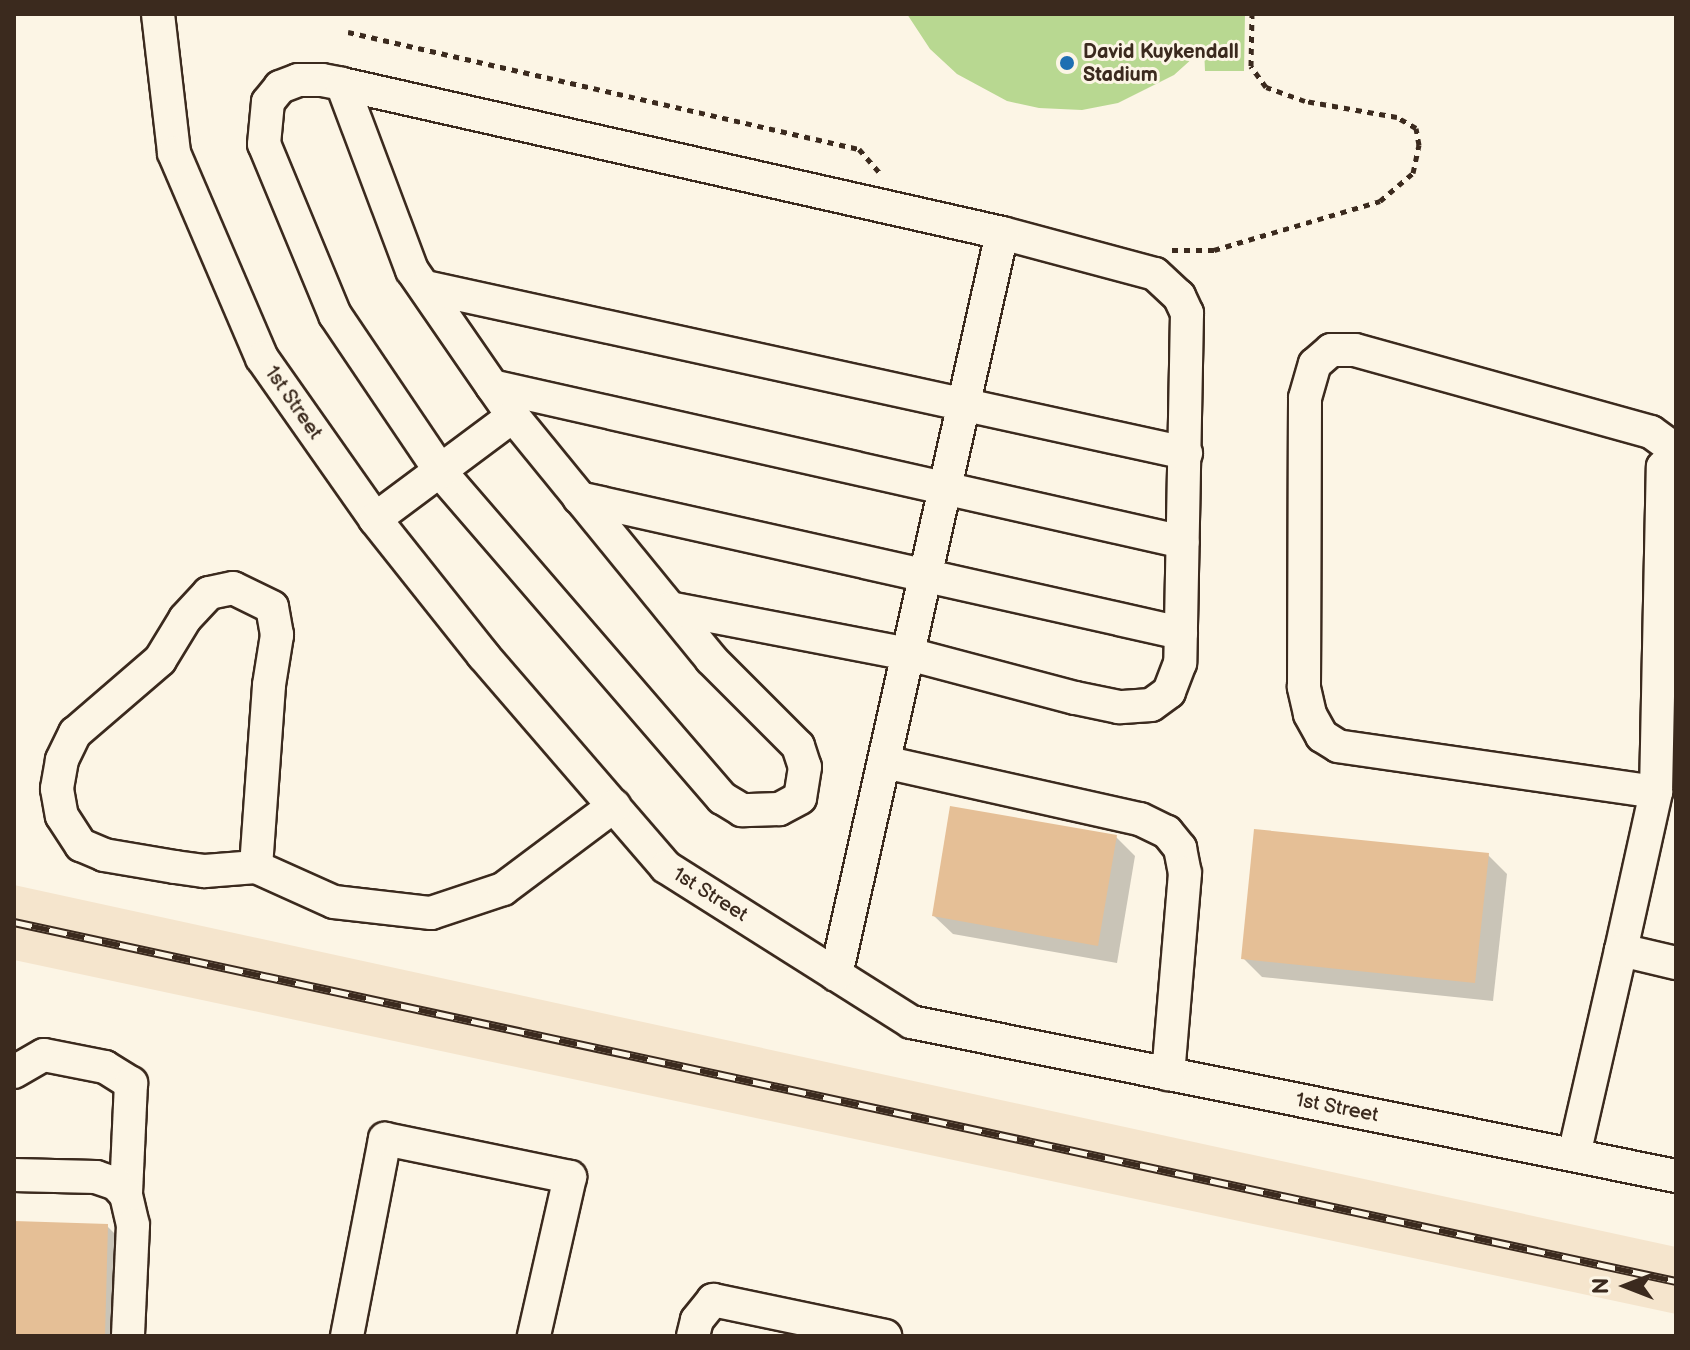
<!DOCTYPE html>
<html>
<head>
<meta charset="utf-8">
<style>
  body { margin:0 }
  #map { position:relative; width:1690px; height:1350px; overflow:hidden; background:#fcf5e5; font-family:"Balsamiq Sans",sans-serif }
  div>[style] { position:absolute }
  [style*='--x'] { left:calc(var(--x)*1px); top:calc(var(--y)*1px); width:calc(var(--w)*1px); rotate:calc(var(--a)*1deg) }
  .built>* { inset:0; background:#f5e5cd }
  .green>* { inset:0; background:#b8d891 }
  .shadow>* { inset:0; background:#0003 }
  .building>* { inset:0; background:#e5bf96 }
  .path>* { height:5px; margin-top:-2.5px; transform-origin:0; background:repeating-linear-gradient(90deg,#3b2a1e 0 6px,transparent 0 12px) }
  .roads { filter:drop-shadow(2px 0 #3b2a1e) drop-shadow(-2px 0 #3b2a1e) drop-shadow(0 2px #3b2a1e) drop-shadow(0 -2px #3b2a1e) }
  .minor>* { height:32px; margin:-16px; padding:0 16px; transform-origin:16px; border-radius:16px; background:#fcf5e5 }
  .rail>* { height:9px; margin-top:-4.5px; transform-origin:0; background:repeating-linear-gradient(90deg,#fcf5e5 0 18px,#3b2a1e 0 36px); box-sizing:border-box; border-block:2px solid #3b2a1e }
  .dots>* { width:22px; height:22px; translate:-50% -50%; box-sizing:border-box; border:4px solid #fcf5e5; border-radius:50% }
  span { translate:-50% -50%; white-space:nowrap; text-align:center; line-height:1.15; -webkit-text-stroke:6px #fcf5e5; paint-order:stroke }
  .poi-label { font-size:20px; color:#3b2a1e; font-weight:700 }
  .left { translate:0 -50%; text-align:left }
  .street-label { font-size:20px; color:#3b2a1e }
  .frame { position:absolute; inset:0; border:16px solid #3b2a1e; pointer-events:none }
  .north { position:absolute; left:1586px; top:1246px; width:80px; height:80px; -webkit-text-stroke:6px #fcf5e5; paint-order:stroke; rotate:270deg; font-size:22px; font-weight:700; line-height:32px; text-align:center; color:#3b2a1e }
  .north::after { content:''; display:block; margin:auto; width:28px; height:36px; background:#3b2a1e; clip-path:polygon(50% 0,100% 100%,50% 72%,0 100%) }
</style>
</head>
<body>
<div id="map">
  <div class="built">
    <i style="clip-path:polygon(14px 885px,1676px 1247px,1676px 1314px,14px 960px)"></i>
  </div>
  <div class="green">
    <i style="clip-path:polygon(907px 14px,1245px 14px,1244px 71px,1205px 71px,1204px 48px,1174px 75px,1118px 103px,1082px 110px,1039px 108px,1007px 101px,957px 74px,930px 49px)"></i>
  </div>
  <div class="shadow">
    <i style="clip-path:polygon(1116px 837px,1135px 856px,1117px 963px,953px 934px,934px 916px)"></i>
    <i style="clip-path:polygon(1488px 855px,1507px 874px,1493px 1001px,1262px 977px,1243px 958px)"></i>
    <i style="clip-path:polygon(14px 1223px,107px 1226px,126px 1245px,124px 1336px,14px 1336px)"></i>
  </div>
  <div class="building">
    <i style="clip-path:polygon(950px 806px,1117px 835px,1098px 946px,932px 916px)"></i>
    <i style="clip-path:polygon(1254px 829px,1489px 853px,1475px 983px,1241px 959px)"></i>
    <i style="clip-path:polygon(14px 1221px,108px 1224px,105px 1336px,14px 1336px)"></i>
  </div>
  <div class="path">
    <i style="--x:348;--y:32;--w:524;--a:12.9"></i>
    <i style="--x:859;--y:149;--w:35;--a:49"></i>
    <i style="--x:1172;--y:250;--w:42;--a:0"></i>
    <i style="--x:1214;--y:250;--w:173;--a:-16.4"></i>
    <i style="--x:1380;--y:201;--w:43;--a:-40.3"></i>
    <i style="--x:1413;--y:173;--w:29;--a:-78"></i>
    <i style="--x:1419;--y:145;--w:17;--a:-100"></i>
    <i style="--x:1416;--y:128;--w:22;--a:-150"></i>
    <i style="--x:1397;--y:117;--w:93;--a:-170.1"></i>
    <i style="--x:1305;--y:101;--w:41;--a:-160.3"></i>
    <i style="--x:1266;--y:87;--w:26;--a:-126"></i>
    <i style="--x:1251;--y:66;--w:52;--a:-88.9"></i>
  </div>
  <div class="roads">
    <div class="minor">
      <i style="--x:158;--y:14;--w:140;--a:83.4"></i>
      <i style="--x:174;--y:153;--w:223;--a:66.8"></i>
      <i style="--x:262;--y:358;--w:197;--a:54.9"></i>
      <i style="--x:375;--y:519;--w:174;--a:51.5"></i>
      <i style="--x:483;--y:655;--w:280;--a:49.2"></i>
      <i style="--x:666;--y:867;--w:290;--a:32.3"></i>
      <i style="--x:911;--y:1022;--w:780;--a:11.38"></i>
      <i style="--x:342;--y:84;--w:199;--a:69.4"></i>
      <i style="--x:412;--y:270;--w:141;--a:55.4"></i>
      <i style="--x:492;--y:386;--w:37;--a:55"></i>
      <i style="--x:513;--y:416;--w:313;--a:50.8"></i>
      <i style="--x:711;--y:659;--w:123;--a:45"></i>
      <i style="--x:798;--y:746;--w:22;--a:72"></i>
      <i style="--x:805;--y:767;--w:31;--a:99"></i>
      <i style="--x:800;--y:798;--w:24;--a:152"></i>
      <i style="--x:779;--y:809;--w:37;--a:178"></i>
      <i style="--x:742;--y:810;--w:23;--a:-149"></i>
      <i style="--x:722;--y:798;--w:430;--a:-130.8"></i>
      <i style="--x:441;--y:472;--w:189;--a:-124"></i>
      <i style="--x:335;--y:315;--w:185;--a:-112.5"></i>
      <i style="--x:264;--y:144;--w:42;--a:-84.6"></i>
      <i style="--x:268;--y:102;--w:19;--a:-51"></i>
      <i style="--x:280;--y:87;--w:19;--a:-21"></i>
      <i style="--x:298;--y:80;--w:24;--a:0"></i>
      <i style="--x:322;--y:80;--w:20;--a:11"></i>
      <i style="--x:342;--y:84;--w:677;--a:12.72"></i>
      <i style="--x:1002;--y:233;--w:158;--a:15"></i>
      <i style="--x:1155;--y:274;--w:33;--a:43"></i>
      <i style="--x:1179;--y:296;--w:19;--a:65"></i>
      <i style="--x:1187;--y:313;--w:350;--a:91.1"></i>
      <i style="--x:1180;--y:663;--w:31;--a:111"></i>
      <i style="--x:1169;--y:692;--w:22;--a:144"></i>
      <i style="--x:1151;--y:705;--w:32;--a:176"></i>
      <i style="--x:1119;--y:707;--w:45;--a:-168.4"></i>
      <i style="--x:1075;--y:698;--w:173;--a:-165.2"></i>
      <i style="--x:908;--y:654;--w:242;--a:-169.1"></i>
      <i style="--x:425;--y:287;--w:779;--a:12.31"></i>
      <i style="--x:492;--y:386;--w:708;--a:12.72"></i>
      <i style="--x:579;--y:498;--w:617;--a:12.64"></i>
      <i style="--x:375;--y:519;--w:172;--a:-36.7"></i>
      <i style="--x:884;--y:762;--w:262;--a:12.6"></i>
      <i style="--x:1140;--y:819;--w:30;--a:26"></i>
      <i style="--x:1167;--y:832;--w:21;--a:51"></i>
      <i style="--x:1180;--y:848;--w:25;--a:79"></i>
      <i style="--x:1185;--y:873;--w:202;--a:94.8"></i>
      <i style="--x:1656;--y:792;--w:321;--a:-171.8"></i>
      <i style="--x:1338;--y:746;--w:19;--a:-148"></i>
      <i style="--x:1322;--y:736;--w:25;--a:-119"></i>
      <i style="--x:1310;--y:714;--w:28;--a:-103"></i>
      <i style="--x:1304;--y:687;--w:289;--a:-89.8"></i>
      <i style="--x:1305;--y:398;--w:35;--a:-74"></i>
      <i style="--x:1315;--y:364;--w:21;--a:-41"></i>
      <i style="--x:1331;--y:350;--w:24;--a:0"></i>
      <i style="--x:1355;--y:350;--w:307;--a:15.5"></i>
      <i style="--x:1651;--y:432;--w:31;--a:36"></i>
      <i style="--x:256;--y:867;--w:182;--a:-85.9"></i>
      <i style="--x:269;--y:685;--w:51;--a:-80.9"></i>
      <i style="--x:277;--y:635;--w:28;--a:-100"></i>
      <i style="--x:272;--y:607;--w:43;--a:-154"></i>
      <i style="--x:233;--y:588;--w:25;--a:168"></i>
      <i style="--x:209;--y:593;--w:35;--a:133"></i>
      <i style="--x:185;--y:619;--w:48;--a:121.4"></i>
      <i style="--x:160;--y:660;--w:112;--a:139.3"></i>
      <i style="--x:75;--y:733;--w:30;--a:116"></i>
      <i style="--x:62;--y:760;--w:29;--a:100"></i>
      <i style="--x:57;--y:789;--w:27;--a:80"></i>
      <i style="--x:62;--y:816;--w:35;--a:57"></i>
      <i style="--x:81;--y:845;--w:25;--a:23"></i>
      <i style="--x:104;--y:855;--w:72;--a:9.6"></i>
      <i style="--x:175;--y:867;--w:30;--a:8"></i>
      <i style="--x:205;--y:871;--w:51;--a:-4.5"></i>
      <i style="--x:256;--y:867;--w:85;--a:24.2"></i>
      <i style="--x:334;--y:902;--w:98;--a:6.5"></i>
      <i style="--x:431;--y:913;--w:76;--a:-18.4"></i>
      <i style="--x:503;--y:889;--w:139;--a:-36.8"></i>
      <i style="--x:1621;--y:950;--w:162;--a:-77.5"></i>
      <i style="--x:1656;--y:792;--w:325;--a:-88.8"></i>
      <i style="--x:1663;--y:467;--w:18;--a:-45"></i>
      <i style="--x:836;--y:975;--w:760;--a:-77.39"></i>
      <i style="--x:14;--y:1072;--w:34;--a:-30"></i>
      <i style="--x:44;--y:1055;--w:62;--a:11.1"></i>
      <i style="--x:105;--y:1067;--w:31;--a:32"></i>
      <i style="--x:131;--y:1083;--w:112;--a:92.6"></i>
      <i style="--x:1574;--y:1155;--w:210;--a:-77.1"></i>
      <i style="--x:1621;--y:950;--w:57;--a:13.3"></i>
      <i style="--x:14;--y:1175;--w:82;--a:1.4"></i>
      <i style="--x:96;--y:1177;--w:21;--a:19"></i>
      <i style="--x:116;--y:1184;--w:15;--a:48"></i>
      <i style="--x:126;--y:1195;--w:31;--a:77"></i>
      <i style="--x:133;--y:1225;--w:111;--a:92.6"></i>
      <i style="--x:347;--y:1336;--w:201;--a:-79.1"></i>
      <i style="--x:385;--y:1139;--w:189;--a:11.6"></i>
      <i style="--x:570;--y:1177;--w:163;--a:102.8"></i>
      <i style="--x:693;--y:1336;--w:16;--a:-76"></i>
      <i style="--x:697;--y:1320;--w:26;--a:-51"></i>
      <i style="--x:713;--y:1300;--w:176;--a:11.8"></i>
    </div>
  </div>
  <div class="rail">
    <i style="--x:14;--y:922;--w:1700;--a:12.19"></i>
  </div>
  <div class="dots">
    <i style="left:1067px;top:63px;background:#1f6fb2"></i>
  </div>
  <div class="poi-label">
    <span class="left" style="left:1083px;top:64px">David Kuykendall<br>Stadium</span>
  </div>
  <div class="street-label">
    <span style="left:293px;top:403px;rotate:55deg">1st Street</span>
    <span style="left:710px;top:895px;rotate:32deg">1st Street</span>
    <span style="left:1337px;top:1108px;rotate:11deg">1st Street</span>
  </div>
  <div class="frame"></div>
  <div class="north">N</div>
</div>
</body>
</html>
